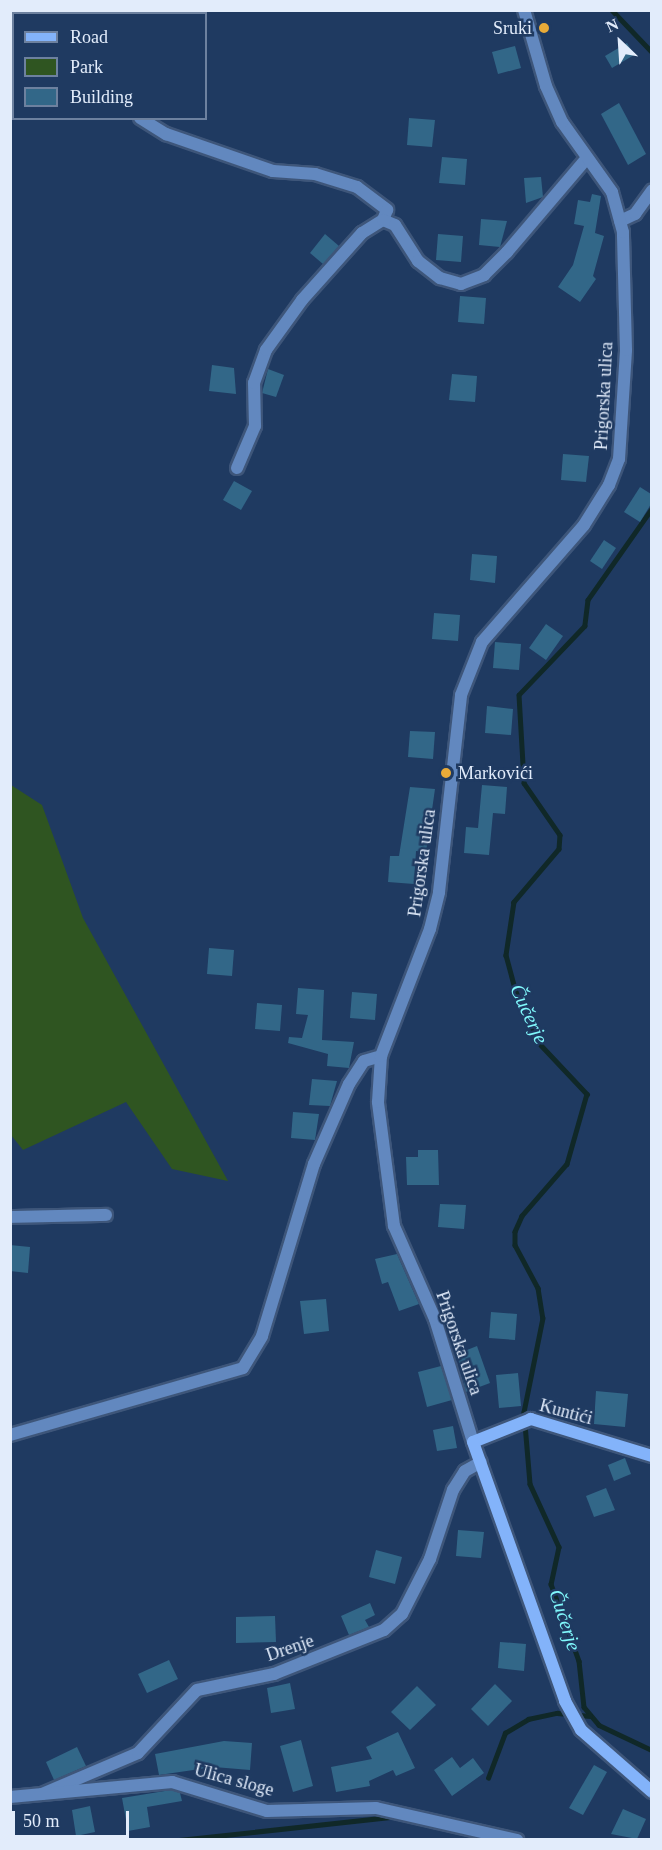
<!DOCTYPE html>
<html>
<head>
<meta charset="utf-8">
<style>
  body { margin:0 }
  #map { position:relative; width:662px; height:1850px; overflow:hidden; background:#1f3a61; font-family:Georgia,serif }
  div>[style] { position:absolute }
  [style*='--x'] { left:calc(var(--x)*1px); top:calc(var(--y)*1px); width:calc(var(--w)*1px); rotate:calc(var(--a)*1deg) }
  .green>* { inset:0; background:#2f5521 }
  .stream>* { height:4.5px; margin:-2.25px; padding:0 2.25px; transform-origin:2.25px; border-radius:2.25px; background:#102828 }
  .building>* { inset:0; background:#326788 }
  .roads { filter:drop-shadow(2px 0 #3e567a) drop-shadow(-2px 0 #3e567a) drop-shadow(0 2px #3e567a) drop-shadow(0 -2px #3e567a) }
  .street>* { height:12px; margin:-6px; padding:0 6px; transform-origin:6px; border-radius:6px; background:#6288bf }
  .secondary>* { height:12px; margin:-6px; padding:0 6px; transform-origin:6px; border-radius:6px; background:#83b3fa }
  .dots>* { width:16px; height:16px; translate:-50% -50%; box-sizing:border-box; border:3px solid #1f3a61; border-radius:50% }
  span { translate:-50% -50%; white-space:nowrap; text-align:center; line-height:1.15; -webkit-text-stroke:5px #1f3a61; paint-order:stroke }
  .poi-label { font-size:18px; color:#e2ecfb }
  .right { translate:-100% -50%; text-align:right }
  .left { translate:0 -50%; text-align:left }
  .street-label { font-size:18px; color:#e2ecfb }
  .water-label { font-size:20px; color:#80f8fc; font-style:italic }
  .frame { position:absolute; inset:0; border:12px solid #e2ecfb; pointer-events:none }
  .legend { position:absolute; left:12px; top:12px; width:195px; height:108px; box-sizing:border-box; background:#1f3a61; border:2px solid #6d819f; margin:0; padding:8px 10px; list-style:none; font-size:18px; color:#e2ecfb }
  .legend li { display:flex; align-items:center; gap:12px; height:30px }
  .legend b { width:30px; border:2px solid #6d819f }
  .north { position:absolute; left:590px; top:12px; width:60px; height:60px; -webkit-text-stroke:4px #1f3a61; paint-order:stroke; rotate:335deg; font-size:16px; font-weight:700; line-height:24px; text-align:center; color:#e2ecfb }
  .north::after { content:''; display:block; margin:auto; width:21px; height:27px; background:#e2ecfb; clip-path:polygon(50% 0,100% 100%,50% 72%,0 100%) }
  .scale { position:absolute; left:12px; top:1811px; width:117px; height:27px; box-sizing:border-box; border:3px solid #e2ecfb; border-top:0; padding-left:8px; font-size:18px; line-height:21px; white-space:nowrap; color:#e2ecfb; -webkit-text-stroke:4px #1f3a61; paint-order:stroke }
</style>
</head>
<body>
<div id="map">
  <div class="green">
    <i style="clip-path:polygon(11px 785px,42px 805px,83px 918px,228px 1181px,172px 1169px,126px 1102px,23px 1150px,11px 1135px)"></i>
  </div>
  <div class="stream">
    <i style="--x:612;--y:10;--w:58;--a:46.4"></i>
    <i style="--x:652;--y:509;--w:111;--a:125.1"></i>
    <i style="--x:588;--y:600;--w:26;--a:97"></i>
    <i style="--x:585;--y:626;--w:95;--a:133.7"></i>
    <i style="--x:519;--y:695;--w:88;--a:86.7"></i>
    <i style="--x:524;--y:783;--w:63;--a:55.3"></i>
    <i style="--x:560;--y:835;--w:14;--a:94"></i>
    <i style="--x:559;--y:849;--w:70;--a:130.3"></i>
    <i style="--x:514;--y:902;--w:54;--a:98.6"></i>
    <i style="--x:506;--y:955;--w:38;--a:75"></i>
    <i style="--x:516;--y:992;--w:57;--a:65.2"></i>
    <i style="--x:540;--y:1044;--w:69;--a:46.8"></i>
    <i style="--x:587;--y:1094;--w:73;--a:105.9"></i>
    <i style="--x:567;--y:1164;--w:69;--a:130.9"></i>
    <i style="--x:522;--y:1216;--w:17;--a:114"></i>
    <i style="--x:515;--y:1232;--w:13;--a:90"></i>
    <i style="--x:515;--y:1245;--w:49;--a:61.9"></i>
    <i style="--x:538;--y:1288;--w:30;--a:81"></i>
    <i style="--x:543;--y:1318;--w:96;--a:101.4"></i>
    <i style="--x:524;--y:1412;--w:72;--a:85.2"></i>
    <i style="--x:530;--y:1484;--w:69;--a:65.3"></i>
    <i style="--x:559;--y:1547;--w:38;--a:102"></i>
    <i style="--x:551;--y:1584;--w:82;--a:70"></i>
    <i style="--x:579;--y:1661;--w:46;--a:83.8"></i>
    <i style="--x:584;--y:1707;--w:23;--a:50"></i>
    <i style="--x:599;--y:1725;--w:59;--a:25.3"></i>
    <i style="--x:488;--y:1778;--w:48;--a:-69.3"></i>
    <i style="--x:505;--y:1733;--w:27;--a:-31"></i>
    <i style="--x:528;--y:1719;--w:30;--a:-12"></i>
    <i style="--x:557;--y:1713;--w:33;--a:5"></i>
    <i style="--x:179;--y:1840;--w:212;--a:-6.2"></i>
  </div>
  <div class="building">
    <i style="clip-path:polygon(627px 43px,634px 55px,612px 68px,605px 56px)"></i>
    <i style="clip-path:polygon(515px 46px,521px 68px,498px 74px,492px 52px)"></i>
    <i style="clip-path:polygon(619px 103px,646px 154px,628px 165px,601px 114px)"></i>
    <i style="clip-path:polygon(409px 118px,435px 120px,432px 147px,407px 145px)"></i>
    <i style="clip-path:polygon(442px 157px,467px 159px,465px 185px,439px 183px)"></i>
    <i style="clip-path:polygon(541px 177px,543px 197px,526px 203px,524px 178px)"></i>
    <i style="clip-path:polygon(592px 194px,601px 196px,595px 233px,604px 236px,593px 276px,596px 279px,580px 302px,558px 287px,573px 265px,584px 226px,574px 224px,578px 200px,590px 202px)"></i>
    <i style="clip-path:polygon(481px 219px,507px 221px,500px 247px,479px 245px)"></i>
    <i style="clip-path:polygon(325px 234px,339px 246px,323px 264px,310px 253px)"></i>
    <i style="clip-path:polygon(438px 234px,463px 236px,461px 262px,436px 260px)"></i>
    <i style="clip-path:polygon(460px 296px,486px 298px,484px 324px,458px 322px)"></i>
    <i style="clip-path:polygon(212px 365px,234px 368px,236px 394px,209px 391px)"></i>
    <i style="clip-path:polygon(268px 369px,284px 375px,276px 397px,262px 393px)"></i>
    <i style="clip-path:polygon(452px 374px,477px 376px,475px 402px,449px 400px)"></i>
    <i style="clip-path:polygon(563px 454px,589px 456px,586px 482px,561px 480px)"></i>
    <i style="clip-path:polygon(234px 481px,252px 491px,241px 510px,223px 500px)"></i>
    <i style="clip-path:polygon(640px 487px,651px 494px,651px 504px,640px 522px,624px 512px)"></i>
    <i style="clip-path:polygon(604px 540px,616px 548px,602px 569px,590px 561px)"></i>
    <i style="clip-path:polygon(472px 554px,497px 556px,495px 583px,470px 580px)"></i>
    <i style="clip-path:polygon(434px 613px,460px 615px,458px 641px,432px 639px)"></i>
    <i style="clip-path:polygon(546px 624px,563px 636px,546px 660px,529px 648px)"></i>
    <i style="clip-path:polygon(495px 642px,521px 644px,519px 670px,493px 668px)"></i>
    <i style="clip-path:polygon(487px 706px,513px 709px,511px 735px,485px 733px)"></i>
    <i style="clip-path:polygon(410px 731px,435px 732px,433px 759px,408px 757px)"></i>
    <i style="clip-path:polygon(482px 785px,507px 787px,505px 814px,493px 813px,489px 855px,464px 853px,466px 827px,478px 828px)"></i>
    <i style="clip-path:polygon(410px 787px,435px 789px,426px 852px,416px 851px,414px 884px,388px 882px,390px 856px,399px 856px)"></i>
    <i style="clip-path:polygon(209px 948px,234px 950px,232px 976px,207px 974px)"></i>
    <i style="clip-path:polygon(298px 988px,324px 990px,322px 1040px,354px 1042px,349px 1068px,327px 1066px,328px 1054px,288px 1043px,289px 1037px,302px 1038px,308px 1015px,296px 1014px)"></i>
    <i style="clip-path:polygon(352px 992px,377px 994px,375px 1020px,350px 1018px)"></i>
    <i style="clip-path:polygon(257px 1003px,282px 1005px,280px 1031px,255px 1029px)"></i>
    <i style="clip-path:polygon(312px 1079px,337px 1081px,330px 1106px,309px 1105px)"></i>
    <i style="clip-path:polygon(293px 1112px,319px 1114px,315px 1140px,291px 1138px)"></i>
    <i style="clip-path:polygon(418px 1150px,438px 1150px,439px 1185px,407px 1185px,406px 1157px,418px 1157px)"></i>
    <i style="clip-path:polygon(440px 1204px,466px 1205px,464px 1229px,438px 1227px)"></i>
    <i style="clip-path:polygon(10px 1245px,30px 1247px,28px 1273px,10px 1271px)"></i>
    <i style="clip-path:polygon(397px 1254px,419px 1304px,399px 1311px,388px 1282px,382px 1284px,375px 1259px)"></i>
    <i style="clip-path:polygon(326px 1299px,329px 1331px,304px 1334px,300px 1301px)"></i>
    <i style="clip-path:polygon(491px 1312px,517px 1314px,515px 1340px,489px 1338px)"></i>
    <i style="clip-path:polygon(477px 1346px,490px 1383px,466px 1392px,457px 1354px)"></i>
    <i style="clip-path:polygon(441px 1366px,452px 1400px,427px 1407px,418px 1372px)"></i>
    <i style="clip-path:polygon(518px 1373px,521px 1406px,499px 1408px,496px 1375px)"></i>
    <i style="clip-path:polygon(596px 1391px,628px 1394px,625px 1427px,594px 1424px)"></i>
    <i style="clip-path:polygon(453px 1426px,457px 1448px,437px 1451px,433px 1430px)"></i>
    <i style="clip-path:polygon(625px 1458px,631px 1474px,614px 1481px,608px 1465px)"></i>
    <i style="clip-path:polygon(606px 1488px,615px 1510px,594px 1517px,586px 1496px)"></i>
    <i style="clip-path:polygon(458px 1530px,484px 1532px,481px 1558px,456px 1556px)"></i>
    <i style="clip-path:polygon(376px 1550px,402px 1557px,395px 1584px,369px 1577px)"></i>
    <i style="clip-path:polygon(370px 1603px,375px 1615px,365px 1620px,369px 1627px,349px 1635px,341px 1616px)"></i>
    <i style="clip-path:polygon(275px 1616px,276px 1642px,236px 1643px,236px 1617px)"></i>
    <i style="clip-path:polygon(500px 1642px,526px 1644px,524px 1671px,498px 1668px)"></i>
    <i style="clip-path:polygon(169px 1660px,178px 1679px,147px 1693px,138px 1674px)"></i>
    <i style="clip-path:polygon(290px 1683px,295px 1709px,271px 1713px,267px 1688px)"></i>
    <i style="clip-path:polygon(495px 1684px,512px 1701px,488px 1726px,471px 1709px)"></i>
    <i style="clip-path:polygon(417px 1686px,436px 1705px,410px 1730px,391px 1712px)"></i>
    <i style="clip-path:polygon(398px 1732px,415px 1768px,396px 1776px,393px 1770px,369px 1781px,370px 1786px,336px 1792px,331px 1767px,372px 1759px,366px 1747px)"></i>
    <i style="clip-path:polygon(301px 1740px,313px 1786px,293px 1792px,280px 1746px)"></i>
    <i style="clip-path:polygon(224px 1741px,252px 1743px,250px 1770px,214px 1767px,159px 1775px,155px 1754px)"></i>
    <i style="clip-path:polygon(77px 1747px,86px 1766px,54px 1780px,46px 1762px)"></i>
    <i style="clip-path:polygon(452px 1757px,460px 1768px,473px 1758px,484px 1773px,452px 1796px,434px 1770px)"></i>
    <i style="clip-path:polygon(594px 1765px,607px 1772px,583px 1815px,569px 1808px)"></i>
    <i style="clip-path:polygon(171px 1790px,180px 1793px,182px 1801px,147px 1807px,150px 1827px,128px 1831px,122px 1798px)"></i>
    <i style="clip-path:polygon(90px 1806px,95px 1832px,76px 1836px,72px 1810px)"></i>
    <i style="clip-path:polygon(623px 1809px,646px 1819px,637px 1839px,611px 1834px)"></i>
  </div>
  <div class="roads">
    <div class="street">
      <i style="--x:10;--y:35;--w:5;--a:37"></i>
      <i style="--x:140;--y:118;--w:31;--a:32"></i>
      <i style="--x:166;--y:134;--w:113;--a:19.1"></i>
      <i style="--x:273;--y:171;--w:42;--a:4.1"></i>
      <i style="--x:315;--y:174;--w:44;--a:17.2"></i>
      <i style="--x:357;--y:187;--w:38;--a:37"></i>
      <i style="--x:387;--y:210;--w:11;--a:112"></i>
      <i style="--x:620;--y:221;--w:17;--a:-25"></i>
      <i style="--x:635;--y:214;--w:29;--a:-54"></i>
      <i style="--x:237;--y:468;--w:46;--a:-66.8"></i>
      <i style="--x:255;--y:426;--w:43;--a:-91.3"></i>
      <i style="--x:254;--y:383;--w:35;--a:-70"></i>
      <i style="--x:266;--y:350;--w:62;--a:-54.2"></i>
      <i style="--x:302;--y:300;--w:90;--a:-48.2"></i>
      <i style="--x:362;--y:233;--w:25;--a:-32"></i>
      <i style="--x:383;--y:220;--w:13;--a:23"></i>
      <i style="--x:395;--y:225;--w:43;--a:57.4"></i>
      <i style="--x:418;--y:261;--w:28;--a:38"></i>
      <i style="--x:440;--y:278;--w:22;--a:16"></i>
      <i style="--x:461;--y:284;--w:25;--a:-21"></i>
      <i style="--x:484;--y:275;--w:33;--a:-45"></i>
      <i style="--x:507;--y:252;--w:123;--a:-49.6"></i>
      <i style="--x:10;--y:1217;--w:96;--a:-1.2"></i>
      <i style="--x:10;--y:1435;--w:242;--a:-16"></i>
      <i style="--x:243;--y:1368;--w:37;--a:-59"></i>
      <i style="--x:262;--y:1336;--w:180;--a:-73.2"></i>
      <i style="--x:314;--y:1164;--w:87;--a:-66.4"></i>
      <i style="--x:349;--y:1084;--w:27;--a:-57"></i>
      <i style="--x:364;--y:1061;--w:18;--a:-16"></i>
      <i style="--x:473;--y:1442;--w:129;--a:-107.2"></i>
      <i style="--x:435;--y:1319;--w:102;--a:-113.8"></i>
      <i style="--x:394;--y:1226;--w:125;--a:-97.4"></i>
      <i style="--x:378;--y:1102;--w:46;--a:-86.3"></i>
      <i style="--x:381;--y:1056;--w:136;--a:-68.9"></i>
      <i style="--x:430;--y:929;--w:38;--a:-76"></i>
      <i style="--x:439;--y:892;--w:198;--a:-83.6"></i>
      <i style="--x:461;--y:695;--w:57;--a:-68.4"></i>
      <i style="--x:482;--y:642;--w:155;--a:-48.9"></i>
      <i style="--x:584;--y:525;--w:47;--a:-58"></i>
      <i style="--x:609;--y:485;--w:28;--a:-69"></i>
      <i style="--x:619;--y:459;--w:109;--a:-86.3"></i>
      <i style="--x:626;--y:350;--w:118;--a:-91.5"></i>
      <i style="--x:623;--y:232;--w:41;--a:-105.4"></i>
      <i style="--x:612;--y:192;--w:86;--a:-125.5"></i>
      <i style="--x:562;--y:122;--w:39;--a:-114"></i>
      <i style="--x:546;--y:86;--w:79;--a:-106.1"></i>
      <i style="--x:42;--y:1794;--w:104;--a:-23.1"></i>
      <i style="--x:138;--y:1753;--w:86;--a:-46.9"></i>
      <i style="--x:197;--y:1690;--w:79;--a:-11.7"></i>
      <i style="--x:274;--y:1674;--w:118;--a:-21.8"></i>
      <i style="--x:384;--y:1630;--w:24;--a:-42"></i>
      <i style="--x:402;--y:1614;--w:62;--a:-63"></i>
      <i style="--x:430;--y:1559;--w:73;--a:-71.6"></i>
      <i style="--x:453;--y:1490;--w:22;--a:-58"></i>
      <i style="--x:465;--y:1471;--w:18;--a:-29"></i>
      <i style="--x:10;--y:1797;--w:163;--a:-5.3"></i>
      <i style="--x:172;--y:1782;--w:99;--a:17"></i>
      <i style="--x:267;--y:1811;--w:109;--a:-1.6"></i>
      <i style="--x:376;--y:1808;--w:145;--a:12.8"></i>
    </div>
    <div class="secondary">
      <i style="--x:652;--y:1456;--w:127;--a:-163"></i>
      <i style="--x:531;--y:1419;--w:62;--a:158.4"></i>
      <i style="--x:473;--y:1442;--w:275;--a:70.4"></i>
      <i style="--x:565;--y:1701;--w:33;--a:61"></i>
      <i style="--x:581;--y:1730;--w:94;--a:41.1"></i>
    </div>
  </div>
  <div class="dots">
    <i style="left:544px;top:28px;background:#e9ab38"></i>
    <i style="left:446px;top:773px;background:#e9ab38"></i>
  </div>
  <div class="poi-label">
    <span class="right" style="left:532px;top:28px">Sruki</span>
    <span class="left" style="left:458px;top:773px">Markovići</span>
  </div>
  <div class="street-label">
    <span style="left:604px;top:396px;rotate:-87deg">Prigorska ulica</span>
    <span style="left:422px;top:863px;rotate:-82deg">Prigorska ulica</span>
    <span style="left:459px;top:1343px;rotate:71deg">Prigorska ulica</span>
    <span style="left:566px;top:1412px;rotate:15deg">Kuntići</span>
    <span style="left:290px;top:1648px;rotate:-19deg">Drenje</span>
    <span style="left:234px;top:1780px;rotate:15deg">Ulica sloge</span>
  </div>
  <div class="water-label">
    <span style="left:529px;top:1014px;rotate:65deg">Čučerje</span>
    <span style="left:565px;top:1620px;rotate:72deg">Čučerje</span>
  </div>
  <div class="frame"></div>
  <ul class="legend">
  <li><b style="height:8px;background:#83b3fa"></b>Road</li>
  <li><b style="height:16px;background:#2f5521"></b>Park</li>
  <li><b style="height:16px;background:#326788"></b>Building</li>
  </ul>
  <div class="north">N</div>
  <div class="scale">50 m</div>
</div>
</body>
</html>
